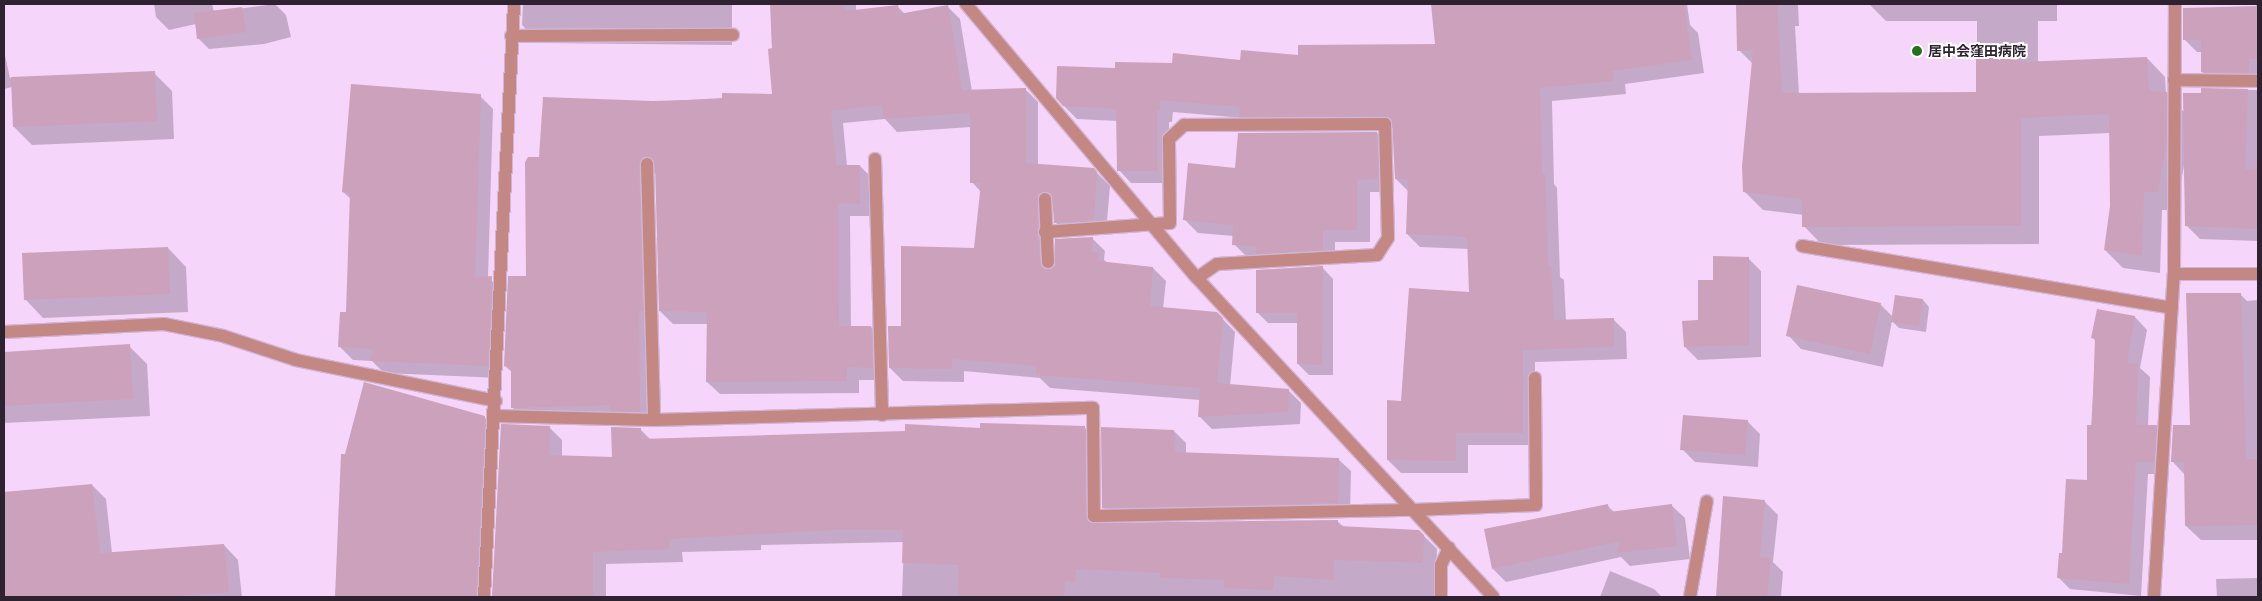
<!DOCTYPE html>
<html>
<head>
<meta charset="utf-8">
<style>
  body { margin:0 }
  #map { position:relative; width:2262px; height:601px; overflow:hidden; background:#f6d5fb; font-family:Quicksand,"Noto Sans JP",sans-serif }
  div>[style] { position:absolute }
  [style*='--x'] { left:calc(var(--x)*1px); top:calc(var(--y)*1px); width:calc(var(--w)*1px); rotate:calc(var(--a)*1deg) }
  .shadow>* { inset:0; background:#0003 }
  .building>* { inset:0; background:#cca1bb }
  .roads { filter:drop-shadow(1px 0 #d2b5d6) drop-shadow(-1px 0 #d2b5d6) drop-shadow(0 1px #d2b5d6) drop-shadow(0 -1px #d2b5d6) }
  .minor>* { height:12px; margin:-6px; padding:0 6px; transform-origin:6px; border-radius:6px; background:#c38784 }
  .dots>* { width:14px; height:14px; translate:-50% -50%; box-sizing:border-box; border:2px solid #fff; border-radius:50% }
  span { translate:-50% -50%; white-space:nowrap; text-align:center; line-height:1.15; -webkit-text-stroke:4px #fff; paint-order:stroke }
  .poi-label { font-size:14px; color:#2e2230; font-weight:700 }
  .left { translate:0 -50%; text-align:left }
  .frame { position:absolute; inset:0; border:5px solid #2e2230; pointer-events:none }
</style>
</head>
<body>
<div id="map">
  <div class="shadow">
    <i style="clip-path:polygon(154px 4px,212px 4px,214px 12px,275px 4px,286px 15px,291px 37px,264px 44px,209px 49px,198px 38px,196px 24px,169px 30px,156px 17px)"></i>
    <i style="clip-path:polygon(523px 4px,732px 4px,732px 45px,540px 43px,522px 25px)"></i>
    <i style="clip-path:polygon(771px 4px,856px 4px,856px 11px,897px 6px,905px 14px,947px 6px,960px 19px,972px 91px,1025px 89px,1038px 102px,1038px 165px,1093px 169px,1110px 186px,1106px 233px,1068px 235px,1056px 223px,1054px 206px,1050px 208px,1052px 269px,1092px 238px,1105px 251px,1104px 260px,1108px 263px,1153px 268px,1166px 281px,1163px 309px,1217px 313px,1235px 332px,1230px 386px,1288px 390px,1301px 403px,1300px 424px,1212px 429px,1199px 416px,1200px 400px,1050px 388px,1040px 378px,964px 371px,964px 382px,903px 381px,890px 368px,902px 328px,975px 249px,981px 192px,972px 182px,971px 127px,897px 132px,885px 119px,843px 123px,847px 166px,860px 166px,873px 179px,872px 216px,850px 216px,851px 327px,871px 327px,884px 340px,885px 380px,859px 380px,859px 393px,720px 394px,707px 382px,708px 324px,673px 324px,660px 311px,657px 172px,651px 177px,653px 424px,525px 421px,513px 408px,513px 373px,505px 366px,527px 277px,540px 158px,653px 102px,773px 95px)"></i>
    <i style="clip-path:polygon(1432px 4px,1523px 4px,1526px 38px,1566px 34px,1563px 4px,1687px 4px,1690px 25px,1698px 33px,1704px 73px,1625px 84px,1626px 94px,1552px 101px,1554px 184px,1557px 188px,1560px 277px,1564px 280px,1566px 321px,1613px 319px,1626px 332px,1627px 359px,1535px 362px,1535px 445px,1468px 445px,1468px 473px,1401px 473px,1388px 460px,1402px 402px,1470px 293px,1469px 249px,1420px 247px,1407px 234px,1409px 192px,1396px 179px,1393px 128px,1253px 129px,1243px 118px,1173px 112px,1172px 122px,1169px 122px,1169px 183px,1131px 183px,1119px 170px,1118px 121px,1077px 119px,1064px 106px,1116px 69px,1436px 46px)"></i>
    <i style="clip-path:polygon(1745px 4px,1798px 4px,1799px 26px,1795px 26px,1799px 94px,1977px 94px,1977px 21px,1886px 21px,1869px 4px,2057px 4px,2057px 21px,2038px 21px,2038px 63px,2147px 58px,2165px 77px,2166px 93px,2184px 112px,2203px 95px,2203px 90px,2258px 90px,2258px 241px,2200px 239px,2186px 225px,2184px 166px,2176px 210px,2162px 210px,2160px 273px,2123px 268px,2105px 250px,2111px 206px,2110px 133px,2039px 136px,2039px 244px,1822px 245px,1804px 226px,1804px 215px,1763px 210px,1745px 192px,1753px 64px,1739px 50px,1746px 19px)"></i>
    <i style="clip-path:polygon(2256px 4px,2258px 4px,2258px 85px,2215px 85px,2202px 72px,2202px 52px,2197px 52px,2184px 39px,2256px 7px)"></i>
    <i style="clip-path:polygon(4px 51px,10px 78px,154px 73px,172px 91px,174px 139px,32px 145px,14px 127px,12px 87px,4px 89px)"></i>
    <i style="clip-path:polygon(480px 96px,493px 109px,488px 278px,505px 291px,500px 378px,384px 373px,372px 361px,353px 360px,340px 347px,347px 314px,351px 199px,343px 192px)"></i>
    <i style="clip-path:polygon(1377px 133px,1390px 147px,1391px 192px,1370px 192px,1370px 242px,1335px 242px,1335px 263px,1247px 257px,1234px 244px,1234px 236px,1198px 233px,1185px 220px,1236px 169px)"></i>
    <i style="clip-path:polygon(168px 248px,186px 267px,188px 312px,43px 318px,25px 299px)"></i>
    <i style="clip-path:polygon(1748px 258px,1761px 271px,1761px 357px,1698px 360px,1685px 347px,1699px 321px,1714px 281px)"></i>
    <i style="clip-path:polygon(1322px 267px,1333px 279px,1333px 375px,1309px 375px,1298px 364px,1298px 323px,1268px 323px,1257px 312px)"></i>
    <i style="clip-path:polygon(2240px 294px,2247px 301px,2258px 300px,2258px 540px,2201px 540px,2186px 526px,2185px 475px,2172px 461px,2191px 426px)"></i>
    <i style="clip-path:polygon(1923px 300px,1929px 307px,1926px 332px,1899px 328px,1892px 321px,1883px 367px,1801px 349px,1788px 335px,1880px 304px,1893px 317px)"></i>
    <i style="clip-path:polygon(2098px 310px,2135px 317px,2147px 330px,2140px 368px,2150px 377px,2148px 426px,2156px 426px,2168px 438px,2166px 474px,2148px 474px,2141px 596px,2070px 589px,2058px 577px,2088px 481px,2096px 341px,2093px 338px)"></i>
    <i style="clip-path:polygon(129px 346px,147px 364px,150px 416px,4px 423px,4px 353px)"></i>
    <i style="clip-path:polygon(484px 417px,498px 430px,489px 597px,337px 597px,339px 504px)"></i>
    <i style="clip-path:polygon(1747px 421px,1760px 434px,1758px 467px,1695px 462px,1682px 449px)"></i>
    <i style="clip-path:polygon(502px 426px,549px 427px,562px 440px,562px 457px,614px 458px,640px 429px,651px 440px,1084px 427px,1098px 440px,1098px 524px,1337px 521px,1344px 527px,1419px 531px,1437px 549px,1435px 596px,902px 597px,904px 542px,761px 545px,761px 550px,682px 552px,683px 562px,606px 564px,606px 597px,493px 597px)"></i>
    <i style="clip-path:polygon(1174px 431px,1186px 443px,1186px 453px,1338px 459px,1351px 471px,1350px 515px,1116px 520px,1103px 507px)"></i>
    <i style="clip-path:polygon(92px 485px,106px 499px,112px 553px,224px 545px,238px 560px,242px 597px,4px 597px,4px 493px)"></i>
    <i style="clip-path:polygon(1724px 498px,1764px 501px,1778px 515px,1773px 562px,1783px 572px,1781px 597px,1717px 597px)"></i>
    <i style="clip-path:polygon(1607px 505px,1615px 513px,1671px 505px,1685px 518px,1690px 559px,1630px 566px,1621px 557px,1506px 582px,1493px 569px)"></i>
    <i style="clip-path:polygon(1610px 571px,1654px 589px,1662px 597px,1600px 597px)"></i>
    <i style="clip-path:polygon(2258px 578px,2258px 597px,2217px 597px,2216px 579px)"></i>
  </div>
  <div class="building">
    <i style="clip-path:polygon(770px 4px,844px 4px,845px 11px,898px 5px,899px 14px,948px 5px,962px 90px,1026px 88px,1026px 163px,1094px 168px,1097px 172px,1094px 220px,1054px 223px,1052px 195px,1045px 191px,1038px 195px,1037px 232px,1041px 267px,1049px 270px,1055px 265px,1055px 239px,1093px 237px,1092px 252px,1099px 253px,1098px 261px,1153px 267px,1150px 306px,1217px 312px,1223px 318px,1217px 383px,1289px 389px,1288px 412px,1198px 417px,1200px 388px,1036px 375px,1036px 366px,952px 359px,952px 369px,889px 368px,888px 326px,901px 326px,901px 246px,974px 248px,981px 183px,970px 183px,970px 113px,883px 119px,882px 105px,831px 111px,836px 165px,860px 165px,860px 204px,838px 203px,839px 326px,871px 326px,873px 368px,847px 367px,847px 381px,706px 382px,707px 312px,659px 311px,655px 164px,646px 156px,639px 164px,643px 311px,639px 311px,640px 412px,610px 411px,610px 405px,511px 408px,511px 367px,504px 366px,508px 276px,526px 276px,525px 162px,528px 157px,539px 157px,543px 97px,653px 101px,722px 99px,722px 93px,772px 94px,768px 49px,772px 48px)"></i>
    <i style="clip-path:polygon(1431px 4px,1684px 4px,1692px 60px,1612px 71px,1614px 81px,1540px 88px,1542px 174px,1545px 174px,1548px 266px,1551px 266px,1554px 320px,1614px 318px,1614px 347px,1523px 350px,1523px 433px,1456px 433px,1456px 461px,1387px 460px,1387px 400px,1401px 401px,1409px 288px,1469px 292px,1467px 237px,1406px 234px,1408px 179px,1395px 179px,1392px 119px,1385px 116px,1239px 117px,1240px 107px,1160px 100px,1160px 110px,1157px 110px,1157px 171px,1117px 171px,1116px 109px,1063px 106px,1056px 98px,1057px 66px,1115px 68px,1115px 62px,1172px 63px,1173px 53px,1240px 60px,1241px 50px,1298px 55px,1298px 45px,1435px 44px)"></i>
    <i style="clip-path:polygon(1736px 4px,1777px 4px,1782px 93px,1976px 92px,1976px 50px,2020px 50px,2020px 62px,2147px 57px,2149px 91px,2167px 92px,2166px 146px,2158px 192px,2144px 192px,2142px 256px,2104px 250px,2110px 206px,2109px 114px,2021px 118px,2021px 226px,1802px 227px,1802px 199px,1743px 192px,1742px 166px,1753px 50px,1737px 51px)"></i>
    <i style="clip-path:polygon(2258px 6px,2258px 59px,2249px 59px,2249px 73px,2201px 72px,2201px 40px,2183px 40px,2183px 8px)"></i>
    <i style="clip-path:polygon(242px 7px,246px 32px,197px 39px,194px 13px)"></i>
    <i style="clip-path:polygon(155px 71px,157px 121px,13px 127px,11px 77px)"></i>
    <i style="clip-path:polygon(351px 84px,481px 94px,475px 277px,492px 276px,488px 366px,370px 361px,373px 349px,338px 347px,340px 312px,346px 312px,350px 193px,342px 192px)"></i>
    <i style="clip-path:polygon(2201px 88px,2248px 89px,2245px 169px,2258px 170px,2258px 229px,2185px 226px,2183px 93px,2201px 93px)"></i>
    <i style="clip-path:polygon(1377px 132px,1378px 179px,1357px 180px,1357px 230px,1323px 230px,1323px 250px,1256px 254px,1256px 246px,1232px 245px,1233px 225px,1183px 220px,1188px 163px,1235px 168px,1238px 133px)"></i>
    <i style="clip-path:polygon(168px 247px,170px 294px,24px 300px,22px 253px)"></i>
    <i style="clip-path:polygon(1713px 256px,1749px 257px,1749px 345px,1684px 347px,1682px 321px,1698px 320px,1698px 280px,1713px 280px)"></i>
    <i style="clip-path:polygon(1323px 266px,1322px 365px,1297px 364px,1297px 313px,1256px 313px,1256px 270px)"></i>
    <i style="clip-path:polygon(1797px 285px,1881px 303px,1870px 354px,1786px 336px)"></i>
    <i style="clip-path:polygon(2186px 293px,2241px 293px,2246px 459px,2257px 459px,2258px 525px,2185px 526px,2184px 462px,2171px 462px,2173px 425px,2190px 425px)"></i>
    <i style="clip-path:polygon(1895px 295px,1923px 299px,1919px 326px,1891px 322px)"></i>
    <i style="clip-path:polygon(2097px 309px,2135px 316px,2127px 363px,2138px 364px,2136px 425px,2157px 425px,2154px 462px,2136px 462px,2129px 584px,2057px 578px,2059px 553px,2062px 553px,2066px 479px,2087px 480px,2087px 425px,2092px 425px,2095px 339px,2091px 338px)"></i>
    <i style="clip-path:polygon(130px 344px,133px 399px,4px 406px,4px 352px)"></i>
    <i style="clip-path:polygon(364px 382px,485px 416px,476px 597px,335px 597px,341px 454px,345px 454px)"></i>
    <i style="clip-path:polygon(1683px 415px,1748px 420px,1745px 455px,1680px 450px)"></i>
    <i style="clip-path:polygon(980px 423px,1085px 426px,1086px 516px,1090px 523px,1338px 520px,1338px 526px,1419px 530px,1424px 535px,1423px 563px,1334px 560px,1333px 580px,1274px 576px,1273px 590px,1224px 588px,1224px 580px,1160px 578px,1160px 573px,1076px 569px,1075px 582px,1065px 581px,1064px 597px,958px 597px,959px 565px,902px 563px,903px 530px,835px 530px,670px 539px,670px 549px,593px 552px,593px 597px,492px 597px,501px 424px,550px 426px,549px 455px,612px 457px,611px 427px,641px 428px,641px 439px,905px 431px,905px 424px,980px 428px)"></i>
    <i style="clip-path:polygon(1101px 427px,1174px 430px,1175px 452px,1339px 458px,1338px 503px,1102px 508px)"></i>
    <i style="clip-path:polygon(92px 484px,100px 553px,224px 544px,229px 592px,165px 597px,4px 597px,4px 492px)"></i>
    <i style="clip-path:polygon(1723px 496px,1765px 500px,1760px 557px,1771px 558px,1767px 597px,1716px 597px)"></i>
    <i style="clip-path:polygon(1608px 504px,1609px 512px,1672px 504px,1677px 546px,1616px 553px,1621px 541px,1492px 569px,1484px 529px)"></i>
  </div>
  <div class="roads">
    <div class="minor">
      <i style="--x:966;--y:4;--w:358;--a:49.9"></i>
      <i style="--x:1197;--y:278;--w:435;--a:47.1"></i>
      <i style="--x:511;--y:36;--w:222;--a:-0.3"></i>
      <i style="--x:2174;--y:80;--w:84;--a:0.7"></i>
      <i style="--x:875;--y:159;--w:256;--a:88.4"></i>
      <i style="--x:647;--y:164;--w:256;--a:88.4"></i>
      <i style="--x:1045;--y:199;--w:63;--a:87.3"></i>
      <i style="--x:1045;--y:232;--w:125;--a:-4.1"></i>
      <i style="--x:1170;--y:223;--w:84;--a:-90.7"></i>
      <i style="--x:1169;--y:139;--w:21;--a:-43"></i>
      <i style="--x:1184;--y:125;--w:201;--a:-0.3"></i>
      <i style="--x:1385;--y:124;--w:114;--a:88.5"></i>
      <i style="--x:1388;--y:238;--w:20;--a:123"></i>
      <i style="--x:1377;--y:255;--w:160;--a:176.8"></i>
      <i style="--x:1217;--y:264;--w:24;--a:145"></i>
      <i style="--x:1802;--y:246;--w:375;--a:9.5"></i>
      <i style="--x:2174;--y:274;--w:84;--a:0"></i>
      <i style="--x:4;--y:332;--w:160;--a:-2.9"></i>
      <i style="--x:164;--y:324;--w:60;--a:11.5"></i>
      <i style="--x:223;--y:336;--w:77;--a:18.2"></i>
      <i style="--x:296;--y:360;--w:204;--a:11.6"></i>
      <i style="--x:495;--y:416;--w:159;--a:1.4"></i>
      <i style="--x:654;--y:420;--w:439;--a:-1.6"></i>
      <i style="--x:1093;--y:408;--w:108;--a:89.5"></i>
      <i style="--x:1094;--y:516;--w:319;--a:-1.1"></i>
      <i style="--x:1413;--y:510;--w:123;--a:-2.3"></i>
      <i style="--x:1536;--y:505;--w:127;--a:-90.5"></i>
      <i style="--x:484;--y:597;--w:594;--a:-87.1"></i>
      <i style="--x:1441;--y:597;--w:32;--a:-90"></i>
      <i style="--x:1441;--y:565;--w:19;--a:-65"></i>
      <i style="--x:1690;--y:597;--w:97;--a:-80"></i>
      <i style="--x:2154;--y:597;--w:324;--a:-86.5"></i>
      <i style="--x:2174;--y:274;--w:270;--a:-89.8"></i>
    </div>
  </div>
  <div class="dots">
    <i style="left:1917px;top:51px;background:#22731b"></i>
  </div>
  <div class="poi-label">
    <span class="left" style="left:1928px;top:51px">居中会窪田病院</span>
  </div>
  <div class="frame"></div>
</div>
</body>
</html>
